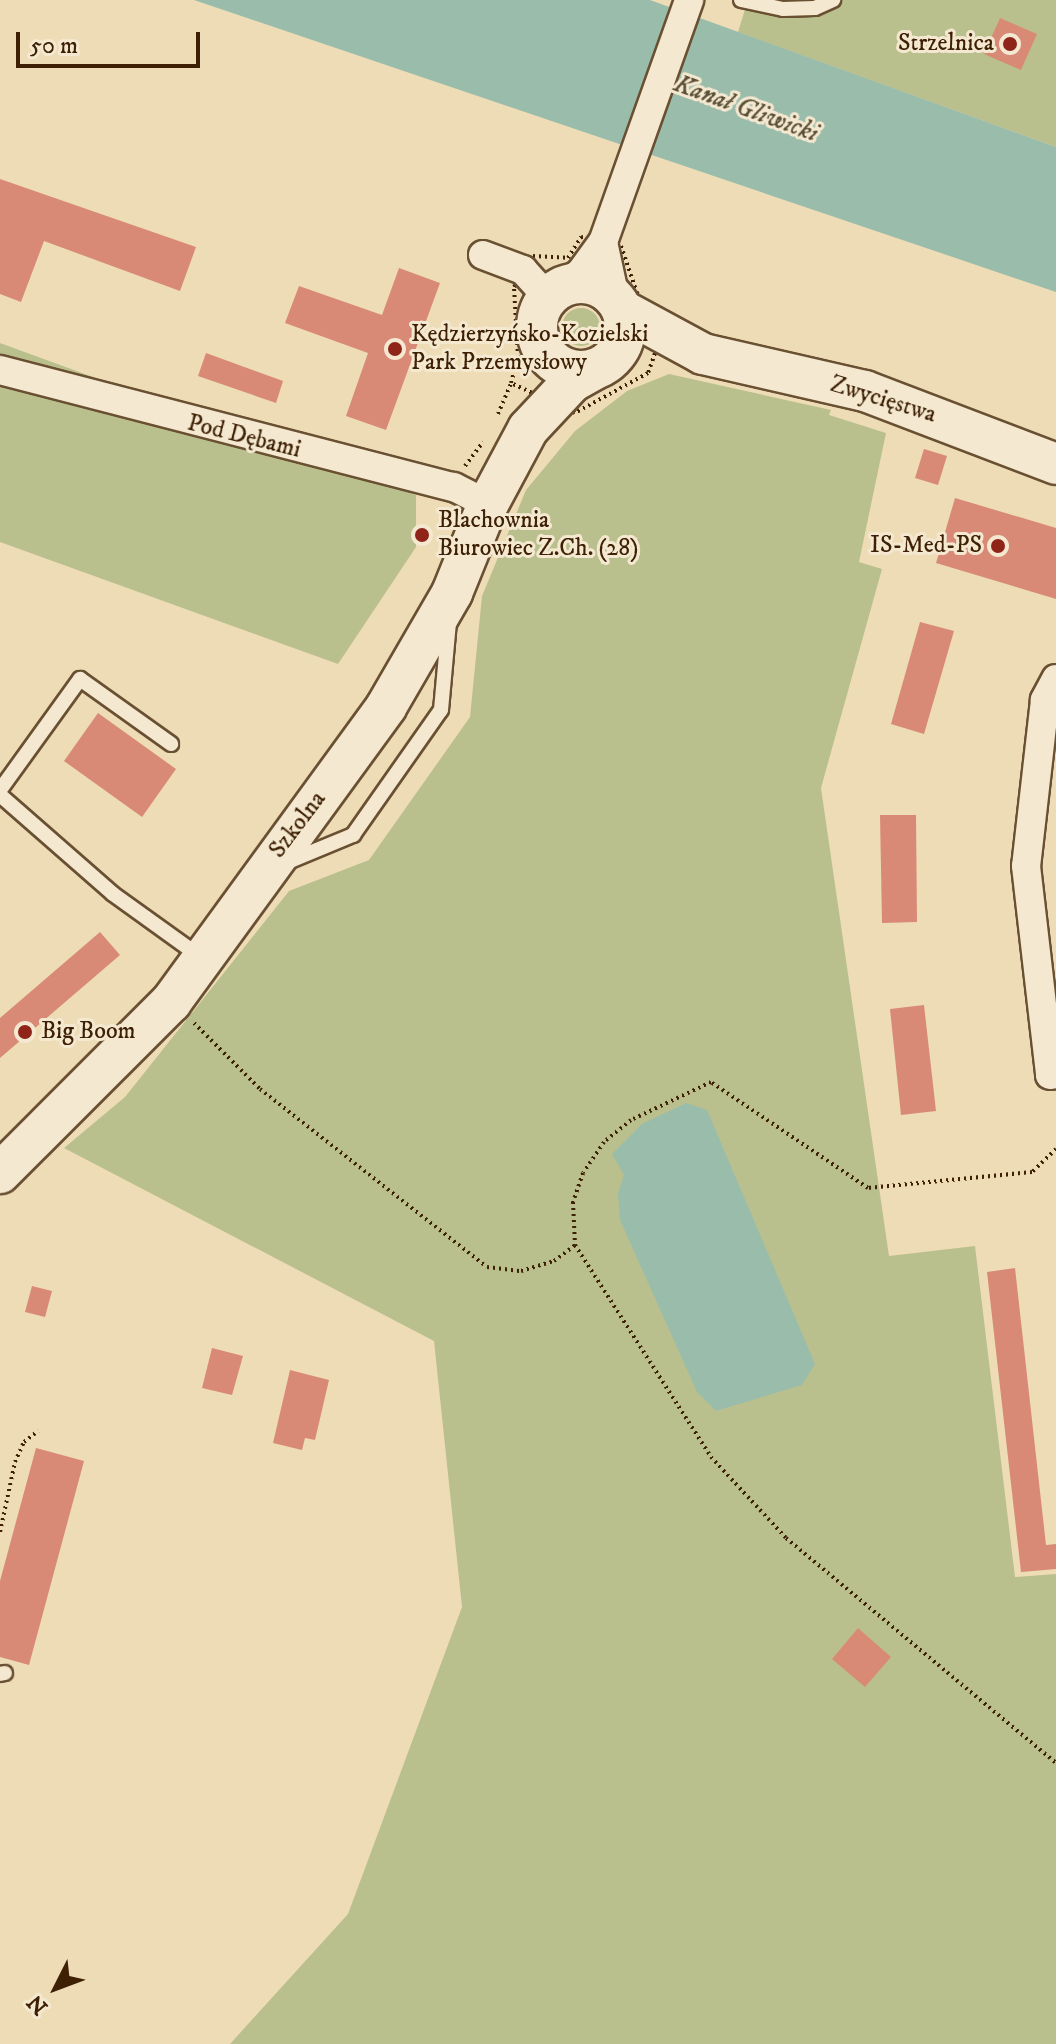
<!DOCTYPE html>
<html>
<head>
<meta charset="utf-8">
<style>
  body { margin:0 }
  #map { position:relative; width:1056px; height:2044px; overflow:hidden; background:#eedcb7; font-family:"IM FELL DW Pica",serif }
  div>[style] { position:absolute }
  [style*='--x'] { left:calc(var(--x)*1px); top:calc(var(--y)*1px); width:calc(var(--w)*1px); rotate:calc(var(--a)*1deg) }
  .green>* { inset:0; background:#bac08d }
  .round { border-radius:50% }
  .water>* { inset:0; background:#9abcaa }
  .building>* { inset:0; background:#d88a77 }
  .path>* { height:4px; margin-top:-2px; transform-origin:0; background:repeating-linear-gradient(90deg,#3e2105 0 2px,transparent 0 6px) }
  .roads { filter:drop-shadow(2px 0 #6a5032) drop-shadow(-2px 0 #6a5032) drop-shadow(0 2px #6a5032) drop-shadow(0 -2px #6a5032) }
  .lane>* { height:14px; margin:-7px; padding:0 7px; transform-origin:7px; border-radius:7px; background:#f4e8d0 }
  .street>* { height:28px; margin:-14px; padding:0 14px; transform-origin:14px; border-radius:14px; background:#f4e8d0 }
  .secondary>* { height:40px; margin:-20px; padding:0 20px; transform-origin:20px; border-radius:20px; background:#f4e8d0 }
  .secondary>.ring { margin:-20px; padding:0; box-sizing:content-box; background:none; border:40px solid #f4e8d0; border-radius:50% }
  .dots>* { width:22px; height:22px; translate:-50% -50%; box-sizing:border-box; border:4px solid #f4e8d0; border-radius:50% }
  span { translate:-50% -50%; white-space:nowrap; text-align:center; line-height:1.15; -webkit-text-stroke:6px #f4e8d0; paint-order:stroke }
  .poi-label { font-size:24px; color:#3e2105 }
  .right { translate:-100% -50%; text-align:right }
  .left { translate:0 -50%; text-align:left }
  .street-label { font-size:24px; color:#3e2105 }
  .water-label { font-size:26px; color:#5a5037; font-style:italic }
  .north { position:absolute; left:16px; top:1948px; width:80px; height:80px; -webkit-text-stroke:6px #f4e8d0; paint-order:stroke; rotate:228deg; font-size:22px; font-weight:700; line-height:32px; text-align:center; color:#3e2105 }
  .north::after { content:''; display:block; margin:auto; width:28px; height:36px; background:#3e2105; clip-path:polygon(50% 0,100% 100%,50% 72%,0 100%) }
  .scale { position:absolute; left:16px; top:32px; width:184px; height:36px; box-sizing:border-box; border:4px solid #3e2105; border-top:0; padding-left:10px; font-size:24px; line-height:28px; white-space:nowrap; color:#3e2105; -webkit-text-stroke:6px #f4e8d0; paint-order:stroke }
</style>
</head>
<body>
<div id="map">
  <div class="green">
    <i style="clip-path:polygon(748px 0,1056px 0,1056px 147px,738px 32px)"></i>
    <i class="round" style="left:562px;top:308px;width:38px;height:38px"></i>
    <i style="clip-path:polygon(0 343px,416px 495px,416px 547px,338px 664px,0 542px)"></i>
    <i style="clip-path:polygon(669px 374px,831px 410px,829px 415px,886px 433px,859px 562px,882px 569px,821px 788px,889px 1256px,975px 1246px,1015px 1577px,1056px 1574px,1056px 2044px,230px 2044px,348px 1914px,462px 1607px,434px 1341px,64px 1148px,125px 1097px,289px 891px,369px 860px,470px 717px,482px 596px,526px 490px,575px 431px,627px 391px)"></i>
  </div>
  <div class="water">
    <i style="clip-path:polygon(194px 0,650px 0,1056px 147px,1056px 292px)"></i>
    <i style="clip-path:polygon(686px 1103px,707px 1110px,815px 1364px,802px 1385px,716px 1411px,697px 1392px,620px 1220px,618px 1193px,624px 1175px,612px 1154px,642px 1124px)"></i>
  </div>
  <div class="building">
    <i style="clip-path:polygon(1000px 18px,1037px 34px,1021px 70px,984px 54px)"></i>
    <i style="clip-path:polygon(0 179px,196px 247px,180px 291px,44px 241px,21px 302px,0 294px)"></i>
    <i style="clip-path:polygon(399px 268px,440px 283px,386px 430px,346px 416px,368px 353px,285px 323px,299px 286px,382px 315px)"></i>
    <i style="clip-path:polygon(206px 353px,283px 381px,276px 403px,198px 376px)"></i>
    <i style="clip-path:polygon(924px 449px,947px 456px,938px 485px,915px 478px)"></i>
    <i style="clip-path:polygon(955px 498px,1056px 528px,1056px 599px,936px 563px)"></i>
    <i style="clip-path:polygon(920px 622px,954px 631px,924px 734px,891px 724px)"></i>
    <i style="clip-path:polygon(98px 713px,176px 769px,142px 817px,64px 761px)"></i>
    <i style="clip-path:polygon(880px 815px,916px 815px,917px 922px,882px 923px)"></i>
    <i style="clip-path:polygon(100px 932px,120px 955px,0 1058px,0 1018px)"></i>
    <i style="clip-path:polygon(924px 1005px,936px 1111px,901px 1115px,890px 1009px)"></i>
    <i style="clip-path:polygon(1015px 1268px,1046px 1545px,1056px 1544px,1056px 1569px,1021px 1572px,987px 1272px)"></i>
    <i style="clip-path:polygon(32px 1286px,52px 1291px,45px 1317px,25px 1312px)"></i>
    <i style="clip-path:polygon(212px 1348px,243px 1356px,232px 1395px,202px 1388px)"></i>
    <i style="clip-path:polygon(290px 1370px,329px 1380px,315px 1440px,305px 1438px,302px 1450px,273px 1443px)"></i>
    <i style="clip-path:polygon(36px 1448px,84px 1461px,29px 1665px,0 1657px,0 1581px)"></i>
    <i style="clip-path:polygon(858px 1628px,891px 1657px,865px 1687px,832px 1659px)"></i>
  </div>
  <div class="path">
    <i style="--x:581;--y:237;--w:41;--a:12.7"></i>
    <i style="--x:621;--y:246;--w:50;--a:71.2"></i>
    <i style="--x:637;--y:293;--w:43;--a:48.8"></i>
    <i style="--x:665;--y:325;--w:51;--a:109.5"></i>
    <i style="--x:648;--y:373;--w:83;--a:151.3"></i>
    <i style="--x:575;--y:413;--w:71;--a:-154.9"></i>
    <i style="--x:511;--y:383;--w:27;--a:-75"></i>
    <i style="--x:518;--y:357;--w:70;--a:-93.3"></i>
    <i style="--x:514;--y:287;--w:36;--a:-58"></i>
    <i style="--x:533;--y:256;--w:35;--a:3"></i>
    <i style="--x:568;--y:258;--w:25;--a:-58"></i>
    <i style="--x:498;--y:414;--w:34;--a:-67"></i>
    <i style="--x:465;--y:466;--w:30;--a:-53"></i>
    <i style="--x:194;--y:1023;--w:93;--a:45"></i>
    <i style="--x:260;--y:1089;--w:288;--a:38.1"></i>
    <i style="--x:487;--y:1267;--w:34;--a:7"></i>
    <i style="--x:521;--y:1271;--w:34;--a:-17"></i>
    <i style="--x:554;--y:1261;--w:26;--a:-37"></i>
    <i style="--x:1056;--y:1149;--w:33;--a:136"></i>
    <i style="--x:1032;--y:1172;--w:165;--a:174.4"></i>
    <i style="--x:868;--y:1188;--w:189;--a:-146"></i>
    <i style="--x:711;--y:1082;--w:89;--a:154.6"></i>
    <i style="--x:631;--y:1120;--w:35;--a:141"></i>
    <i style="--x:604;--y:1142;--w:37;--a:124"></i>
    <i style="--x:583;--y:1173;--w:31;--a:109"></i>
    <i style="--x:573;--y:1202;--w:43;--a:87.3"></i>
    <i style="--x:575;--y:1245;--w:252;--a:57.3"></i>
    <i style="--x:711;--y:1457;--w:110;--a:47.2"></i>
    <i style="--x:786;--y:1538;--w:351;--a:39.8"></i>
    <i style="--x:0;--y:1532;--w:72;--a:-77.9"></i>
    <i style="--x:15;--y:1462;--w:22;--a:-66"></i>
    <i style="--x:24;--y:1442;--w:18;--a:-38"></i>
  </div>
  <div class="roads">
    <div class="lane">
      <i style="--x:741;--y:0;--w:43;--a:12.1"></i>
      <i style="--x:783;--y:9;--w:32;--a:-2"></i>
      <i style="--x:815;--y:8;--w:20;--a:-24"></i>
      <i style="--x:0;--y:790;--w:137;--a:-54.2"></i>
      <i style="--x:80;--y:679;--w:112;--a:35.5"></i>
      <i style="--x:0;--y:795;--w:150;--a:41.2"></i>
      <i style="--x:113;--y:894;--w:110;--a:35.7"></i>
      <i style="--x:285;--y:863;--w:74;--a:-22.4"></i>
      <i style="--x:353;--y:835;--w:153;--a:-54.9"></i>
      <i style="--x:441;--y:710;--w:88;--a:-84.8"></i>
      <i style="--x:0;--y:1674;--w:5;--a:-11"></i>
    </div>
    <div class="street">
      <i style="--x:603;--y:242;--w:57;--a:77.9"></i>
      <i style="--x:483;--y:255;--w:43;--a:20.6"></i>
      <i style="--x:523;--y:270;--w:38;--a:48"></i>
      <i style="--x:560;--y:288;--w:26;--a:-37"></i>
      <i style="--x:581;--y:272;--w:37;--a:-54"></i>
      <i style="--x:603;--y:242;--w:257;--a:-70.4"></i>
      <i style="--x:0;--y:370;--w:469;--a:14.5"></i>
      <i style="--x:454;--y:487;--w:38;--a:27"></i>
      <i style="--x:1056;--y:679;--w:24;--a:118"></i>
      <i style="--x:1045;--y:700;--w:167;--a:96.5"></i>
      <i style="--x:1026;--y:866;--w:210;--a:83.4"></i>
      <i style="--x:1050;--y:1075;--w:6;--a:-9"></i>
    </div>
    <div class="secondary">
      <i class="ring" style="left:537px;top:283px;width:48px;height:48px"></i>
      <i style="--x:622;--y:310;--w:92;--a:28.5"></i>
      <i style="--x:703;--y:354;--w:166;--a:12.9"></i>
      <i style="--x:865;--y:391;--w:204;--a:20.9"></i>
      <i style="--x:0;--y:1173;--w:242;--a:-45"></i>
      <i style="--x:171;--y:1002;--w:365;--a:-53.9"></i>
      <i style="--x:386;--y:707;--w:132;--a:-59.9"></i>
      <i style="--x:452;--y:593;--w:96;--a:-68"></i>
      <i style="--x:488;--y:504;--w:85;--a:-61.9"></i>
      <i style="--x:528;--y:429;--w:64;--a:-46.9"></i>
      <i style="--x:572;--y:382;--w:25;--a:-29"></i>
    </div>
  </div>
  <div class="dots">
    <i style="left:1010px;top:44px;background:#8f2418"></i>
    <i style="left:395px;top:349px;background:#8f2418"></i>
    <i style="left:422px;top:535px;background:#8f2418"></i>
    <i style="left:998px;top:546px;background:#8f2418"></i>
    <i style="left:25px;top:1032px;background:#8f2418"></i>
  </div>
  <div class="poi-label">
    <span class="right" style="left:994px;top:44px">Strzelnica</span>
    <span class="left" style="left:411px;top:349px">Kędzierzyńsko-Kozielski<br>Park Przemysłowy</span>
    <span class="left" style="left:438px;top:535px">Blachownia<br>Biurowiec Z.Ch. (28)</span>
    <span class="right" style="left:982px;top:546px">IS-Med-PS</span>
    <span class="left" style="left:41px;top:1032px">Big Boom</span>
  </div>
  <div class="street-label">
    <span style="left:883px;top:400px;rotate:17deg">Zwycięstwa</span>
    <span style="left:244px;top:437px;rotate:14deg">Pod Dębami</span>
    <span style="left:298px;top:825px;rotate:-53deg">Szkolna</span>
  </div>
  <div class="water-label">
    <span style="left:746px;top:109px;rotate:20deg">Kanał Gliwicki</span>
  </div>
  <div class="north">N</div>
  <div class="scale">50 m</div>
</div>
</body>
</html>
